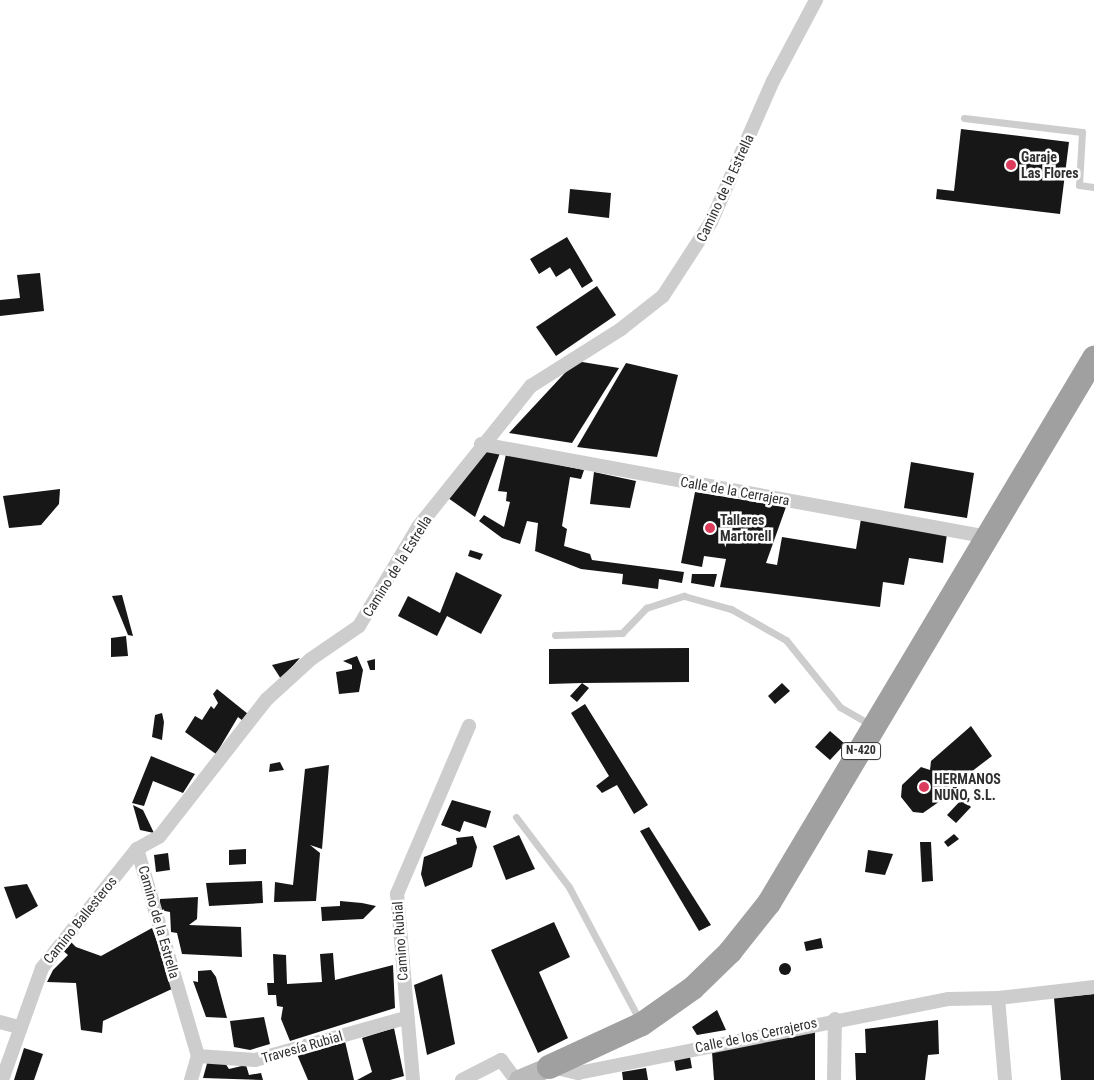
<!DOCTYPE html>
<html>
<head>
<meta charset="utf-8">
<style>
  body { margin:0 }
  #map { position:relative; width:1094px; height:1080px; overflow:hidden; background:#fff; font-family:"Roboto Condensed",sans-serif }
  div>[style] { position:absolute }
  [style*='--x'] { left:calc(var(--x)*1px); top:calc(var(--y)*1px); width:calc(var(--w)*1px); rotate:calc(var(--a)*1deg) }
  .building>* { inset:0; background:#171717 }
  .round { border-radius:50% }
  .service>* { height:7px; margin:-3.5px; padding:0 3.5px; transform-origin:3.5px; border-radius:3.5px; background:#cdcdcd }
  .minor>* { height:14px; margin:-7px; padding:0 7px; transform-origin:7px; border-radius:7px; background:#cdcdcd }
  .secondary>* { height:20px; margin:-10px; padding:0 10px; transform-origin:10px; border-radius:10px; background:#bababa }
  .trunk>* { height:24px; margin:-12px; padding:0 12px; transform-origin:12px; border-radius:12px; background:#a0a0a0 }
  .dots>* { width:14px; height:14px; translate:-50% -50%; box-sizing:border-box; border:2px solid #fff; border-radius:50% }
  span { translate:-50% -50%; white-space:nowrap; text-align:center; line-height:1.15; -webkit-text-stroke:5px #fff; paint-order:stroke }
  .shield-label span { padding:1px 4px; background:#fff; border:1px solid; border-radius:4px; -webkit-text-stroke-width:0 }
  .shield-label { font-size:12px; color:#303030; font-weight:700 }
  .poi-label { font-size:14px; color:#303030; font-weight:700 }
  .left { translate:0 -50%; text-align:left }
  .street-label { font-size:14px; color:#303030 }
</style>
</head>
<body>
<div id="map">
  <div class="building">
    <i style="clip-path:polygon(961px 129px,1069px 142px,1060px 214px,936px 199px,937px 189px,954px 191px)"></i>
    <i style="clip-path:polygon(570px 189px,611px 193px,609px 218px,568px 213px)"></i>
    <i style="clip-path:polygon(567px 237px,593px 281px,582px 288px,570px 268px,556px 277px,550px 267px,539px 274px,530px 259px)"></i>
    <i style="clip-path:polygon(40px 273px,44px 311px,0 316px,0 300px,20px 298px,17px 275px)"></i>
    <i style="clip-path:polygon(597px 286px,616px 315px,556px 356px,536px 327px)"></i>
    <i style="clip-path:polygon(576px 361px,619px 368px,572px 443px,509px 433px)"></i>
    <i style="clip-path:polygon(626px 363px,678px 375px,657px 457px,577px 447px)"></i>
    <i style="clip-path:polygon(488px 449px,500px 453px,475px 517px,448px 498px)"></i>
    <i style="clip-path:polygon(506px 454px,584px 470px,581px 479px,570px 477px,562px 526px,567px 529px,564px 546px,590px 554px,592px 560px,684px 572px,682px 583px,659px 579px,658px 589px,622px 584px,623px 574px,581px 569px,535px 551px,538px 523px,527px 521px,520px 544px,502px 538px,479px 521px,484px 515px,504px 527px,510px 502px,506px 501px,507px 492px,498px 491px)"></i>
    <i style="clip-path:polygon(911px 462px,974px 473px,967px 518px,904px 508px)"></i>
    <i style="clip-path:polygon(594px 472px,636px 481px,630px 508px,590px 504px)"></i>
    <i style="clip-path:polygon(60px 489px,59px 504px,41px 525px,9px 528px,3px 496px)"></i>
    <i style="clip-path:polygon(695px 492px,786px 507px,766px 563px,777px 565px,782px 537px,856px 549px,861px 519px,947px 534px,943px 563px,909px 558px,904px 585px,883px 582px,880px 607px,720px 587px,726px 559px,704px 556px,702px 567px,681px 563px)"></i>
    <i style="clip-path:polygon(470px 550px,483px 554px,480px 560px,468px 556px)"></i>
    <i style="clip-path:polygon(456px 572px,502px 595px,481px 634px,447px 616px,437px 636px,398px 616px,408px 596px,440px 613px)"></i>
    <i style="clip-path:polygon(692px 574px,717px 574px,714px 587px,691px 583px)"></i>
    <i style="clip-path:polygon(122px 595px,133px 636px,128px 635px,112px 596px)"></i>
    <i style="clip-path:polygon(126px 636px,128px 656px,111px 657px,111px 638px)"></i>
    <i style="clip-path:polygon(689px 648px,689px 682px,582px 683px,589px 688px,577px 702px,570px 696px,582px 683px,549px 684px,549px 649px)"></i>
    <i style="clip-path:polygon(357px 656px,363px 670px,359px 692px,339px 694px,336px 672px,352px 669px,352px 665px,343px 661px)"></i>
    <i style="clip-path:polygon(300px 658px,281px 679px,272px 665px)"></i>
    <i style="clip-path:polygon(375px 659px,375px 670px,370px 670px,367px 661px)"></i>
    <i style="clip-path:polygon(782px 683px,790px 691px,775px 704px,768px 696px)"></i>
    <i style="clip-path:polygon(217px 689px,248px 714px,243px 721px,238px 717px,216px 754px,185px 732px,195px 716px,202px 720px,211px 706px,214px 709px,218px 703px,213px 694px)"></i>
    <i style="clip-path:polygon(585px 704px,648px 805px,634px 814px,617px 785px,602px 793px,596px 786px,609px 776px,571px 713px)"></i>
    <i style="clip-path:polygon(162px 713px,164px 722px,162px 740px,152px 737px,155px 715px)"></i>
    <i style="clip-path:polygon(971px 726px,992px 756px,950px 788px,944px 788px,943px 799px,923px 813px,913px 812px,901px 797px,902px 785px,921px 767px,930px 770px,931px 761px)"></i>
    <i style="clip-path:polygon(830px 731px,845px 744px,830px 760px,815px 747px)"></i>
    <i style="clip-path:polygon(151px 756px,195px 774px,183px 793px,153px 781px,144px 806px,132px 803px)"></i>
    <i style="clip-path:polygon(280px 762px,284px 770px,269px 772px,270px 764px)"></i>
    <i style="clip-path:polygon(329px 765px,322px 849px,310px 845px,320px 853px,316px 901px,274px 902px,275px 882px,293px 885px,305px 769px)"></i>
    <i style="clip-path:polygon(962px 799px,971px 807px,956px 823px,947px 815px)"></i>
    <i style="clip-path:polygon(452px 800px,491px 811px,486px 828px,464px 821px,460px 832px,441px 825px)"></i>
    <i style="clip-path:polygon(133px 805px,143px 810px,154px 833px,140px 830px)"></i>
    <i style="clip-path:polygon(649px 827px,711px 925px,699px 931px,640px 831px)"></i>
    <i style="clip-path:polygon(954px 834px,959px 839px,948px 847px,944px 842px)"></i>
    <i style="clip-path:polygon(519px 835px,535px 869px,506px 880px,493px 846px)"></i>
    <i style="clip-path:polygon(473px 836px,477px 847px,472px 867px,425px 887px,421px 874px,424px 857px,457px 844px,456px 838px)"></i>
    <i style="clip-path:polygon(920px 842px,931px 842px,933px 881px,922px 882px)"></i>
    <i style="clip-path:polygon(246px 849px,246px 864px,229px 865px,229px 850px)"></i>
    <i style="clip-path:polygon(868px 850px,893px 854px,885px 875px,865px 872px)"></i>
    <i style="clip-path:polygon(168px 853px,170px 870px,156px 872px,154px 855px)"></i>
    <i style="clip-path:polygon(262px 881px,263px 903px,209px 906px,206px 883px)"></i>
    <i style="clip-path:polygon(27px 884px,38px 906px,16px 919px,4px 887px)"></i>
    <i style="clip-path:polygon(198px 897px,197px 919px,189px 925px,241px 927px,242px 957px,182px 954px,177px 933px,171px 932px,170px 912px,160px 910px,160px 899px)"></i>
    <i style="clip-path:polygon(340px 901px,362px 903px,376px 906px,363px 919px,322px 921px,321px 907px,340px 906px)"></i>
    <i style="clip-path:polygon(554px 922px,570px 957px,539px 972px,568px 1038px,538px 1053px,491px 950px)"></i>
    <i style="clip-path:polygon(152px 928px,174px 988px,103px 1021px,102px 1033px,81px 1030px,76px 983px,47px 982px,53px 970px,68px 955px,61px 949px,70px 941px,76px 947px,101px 956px)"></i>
    <i style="clip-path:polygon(821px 938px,823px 948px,806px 951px,804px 942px)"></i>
    <i style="clip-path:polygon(333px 953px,335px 980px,393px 965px,395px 1008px,290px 1041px,281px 1019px,283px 1007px,277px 1006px,276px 995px,268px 995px,267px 983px,274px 983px,273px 954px,286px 955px,287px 984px,322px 982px,320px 954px)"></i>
    <i class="round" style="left:779px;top:963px;width:12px;height:12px"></i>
    <i style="clip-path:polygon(211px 970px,216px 977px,227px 1018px,206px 1017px,193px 981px,198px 982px,198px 971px)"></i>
    <i style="clip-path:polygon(442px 974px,455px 1044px,427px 1055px,414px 985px)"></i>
    <i style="clip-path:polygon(1094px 994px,1094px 1080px,1061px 1080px,1054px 998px)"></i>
    <i style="clip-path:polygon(717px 1010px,726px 1030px,697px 1035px,692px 1027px)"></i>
    <i style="clip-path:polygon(264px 1017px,270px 1044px,250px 1050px,234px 1047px,230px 1021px)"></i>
    <i style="clip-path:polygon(938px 1020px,939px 1054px,928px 1055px,925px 1080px,856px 1080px,855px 1053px,866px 1053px,865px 1029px)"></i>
    <i style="clip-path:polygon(394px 1028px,404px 1076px,390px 1080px,357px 1080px,372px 1072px,362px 1038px)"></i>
    <i style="clip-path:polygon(815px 1031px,815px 1080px,714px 1080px,712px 1052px)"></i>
    <i style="clip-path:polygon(344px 1037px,354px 1080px,308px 1080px,296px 1052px)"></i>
    <i style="clip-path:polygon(24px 1048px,43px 1054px,34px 1080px,14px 1080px)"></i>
    <i style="clip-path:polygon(690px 1057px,692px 1068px,676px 1071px,674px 1060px)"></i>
    <i style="clip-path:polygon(208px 1060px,225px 1063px,229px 1069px,246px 1065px,249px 1075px,261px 1073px,263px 1080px,203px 1078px)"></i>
    <i style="clip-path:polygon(646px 1068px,648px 1080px,623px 1080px,622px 1072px)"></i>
  </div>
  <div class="service">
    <i style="--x:964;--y:118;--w:119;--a:6.8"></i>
    <i style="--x:1082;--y:132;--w:53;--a:93.2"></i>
    <i style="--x:1079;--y:185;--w:15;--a:8"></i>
    <i style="--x:555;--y:635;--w:67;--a:-1.7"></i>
    <i style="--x:622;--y:633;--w:35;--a:-46"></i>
    <i style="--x:646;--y:608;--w:40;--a:-18"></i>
    <i style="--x:684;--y:596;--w:49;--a:15.5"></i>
    <i style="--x:731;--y:609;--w:63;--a:29.4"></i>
    <i style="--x:786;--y:640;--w:86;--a:51.1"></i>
    <i style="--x:840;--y:707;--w:36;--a:30"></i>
    <i style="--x:516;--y:817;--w:88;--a:52.9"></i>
    <i style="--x:569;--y:887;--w:152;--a:62.1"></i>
  </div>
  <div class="minor">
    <i style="--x:481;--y:444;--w:515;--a:10.39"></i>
    <i style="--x:998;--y:998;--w:82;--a:85.1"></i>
    <i style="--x:0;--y:1022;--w:20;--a:15"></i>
    <i style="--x:198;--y:1056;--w:57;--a:4"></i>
    <i style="--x:255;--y:1060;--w:156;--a:-15.6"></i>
    <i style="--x:552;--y:1067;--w:27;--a:13"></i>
    <i style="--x:578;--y:1073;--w:378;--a:-11.3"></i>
    <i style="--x:949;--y:999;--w:49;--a:-1.2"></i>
    <i style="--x:998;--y:998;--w:97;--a:-6.5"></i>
    <i style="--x:2;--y:1080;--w:119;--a:-70.3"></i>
    <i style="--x:42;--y:968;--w:152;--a:-51.4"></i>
    <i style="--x:191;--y:1080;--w:25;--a:-74"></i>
    <i style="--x:198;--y:1056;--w:216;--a:-106.4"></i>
    <i style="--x:137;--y:849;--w:25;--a:-29"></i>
    <i style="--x:159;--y:837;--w:175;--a:-52"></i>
    <i style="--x:267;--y:699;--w:59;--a:-42.3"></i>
    <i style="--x:311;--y:659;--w:58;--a:-34.5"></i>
    <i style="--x:359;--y:626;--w:115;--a:-59.2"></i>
    <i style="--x:418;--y:527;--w:181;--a:-51.3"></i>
    <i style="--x:531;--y:386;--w:107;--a:-32.3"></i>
    <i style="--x:621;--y:329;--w:53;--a:-38.2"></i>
    <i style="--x:663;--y:296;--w:88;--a:-57"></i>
    <i style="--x:711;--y:222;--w:154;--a:-66.3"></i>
    <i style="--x:773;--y:81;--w:92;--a:-62"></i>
    <i style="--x:413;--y:1080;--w:187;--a:-94.9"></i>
    <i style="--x:397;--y:894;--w:183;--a:-66.8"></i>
    <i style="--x:462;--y:1080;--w:44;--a:-27.1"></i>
    <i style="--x:501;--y:1060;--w:25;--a:53"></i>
    <i style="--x:834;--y:1080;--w:61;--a:-89.1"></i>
  </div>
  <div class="secondary">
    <i style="--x:519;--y:1080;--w:33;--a:-23"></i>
  </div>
  <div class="trunk">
    <i style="--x:549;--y:1067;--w:102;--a:-24.8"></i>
    <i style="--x:642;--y:1024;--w:62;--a:-35.2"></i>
    <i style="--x:693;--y:988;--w:52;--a:-44.2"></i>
    <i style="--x:730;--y:952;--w:63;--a:-51.5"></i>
    <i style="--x:769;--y:903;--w:635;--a:-59.19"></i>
  </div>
  <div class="dots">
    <i style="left:1011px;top:165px;background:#dc3c5c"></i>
    <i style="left:710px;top:528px;background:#dc3c5c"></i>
    <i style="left:924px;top:787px;background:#dc3c5c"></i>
  </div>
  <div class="shield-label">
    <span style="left:861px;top:751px">N-420</span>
  </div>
  <div class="poi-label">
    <span class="left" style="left:1021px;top:165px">Garaje<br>Las Flores</span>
    <span class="left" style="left:720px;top:528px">Talleres<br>Martorell</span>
    <span class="left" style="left:934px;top:787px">HERMANOS<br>NUÑO, S.L.</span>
  </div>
  <div class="street-label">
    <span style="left:725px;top:188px;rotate:-65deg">Camino de la Estrella</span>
    <span style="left:735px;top:491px;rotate:10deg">Calle de la Cerrajera</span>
    <span style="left:397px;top:566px;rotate:-58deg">Camino de la Estrella</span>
    <span style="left:80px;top:920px;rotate:-51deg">Camino Ballesteros</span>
    <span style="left:159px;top:922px;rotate:74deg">Camino de la Estrella</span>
    <span style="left:400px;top:941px;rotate:-94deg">Camino Rubial</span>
    <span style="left:756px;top:1035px;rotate:-12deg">Calle de los Cerrajeros</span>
    <span style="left:302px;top:1047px;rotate:-16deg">Travesía Rubial</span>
  </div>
</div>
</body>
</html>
